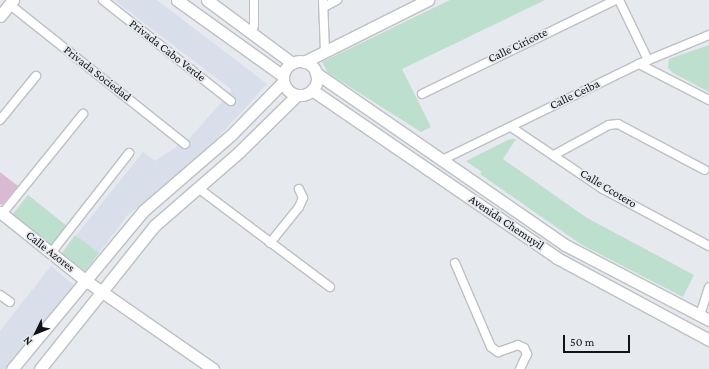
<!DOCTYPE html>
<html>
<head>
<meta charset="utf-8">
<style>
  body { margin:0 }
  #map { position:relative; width:709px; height:369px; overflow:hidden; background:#e6e9ee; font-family:"Crimson Pro",serif }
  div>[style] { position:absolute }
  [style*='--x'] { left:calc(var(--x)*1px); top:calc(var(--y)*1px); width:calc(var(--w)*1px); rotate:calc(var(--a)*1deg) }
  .built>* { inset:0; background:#d8deea }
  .green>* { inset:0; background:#bddfcd }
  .building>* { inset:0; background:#dabad3 }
  .roads { filter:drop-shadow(1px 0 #bdc0c4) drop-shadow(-1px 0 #bdc0c4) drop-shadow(0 1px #bdc0c4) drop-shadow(0 -1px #bdc0c4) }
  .street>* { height:8px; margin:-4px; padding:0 4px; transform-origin:4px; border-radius:4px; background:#fff }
  .secondary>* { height:11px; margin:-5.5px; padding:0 5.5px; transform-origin:5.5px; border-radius:5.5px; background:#fff }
  .secondary>.ring { margin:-5.5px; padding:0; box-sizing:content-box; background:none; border:11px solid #fff; border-radius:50% }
  span { translate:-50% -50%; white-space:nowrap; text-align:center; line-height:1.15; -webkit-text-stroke:3.5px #e6e9ee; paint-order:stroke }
  .street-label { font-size:12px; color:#121315 }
  .north { position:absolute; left:16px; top:313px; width:40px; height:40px; -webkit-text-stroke:3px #e6e9ee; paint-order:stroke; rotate:227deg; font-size:11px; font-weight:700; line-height:16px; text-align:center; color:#121315 }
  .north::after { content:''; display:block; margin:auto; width:14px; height:18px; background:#121315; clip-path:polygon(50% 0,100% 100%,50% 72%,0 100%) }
  .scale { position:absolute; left:563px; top:335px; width:67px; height:18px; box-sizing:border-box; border:2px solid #121315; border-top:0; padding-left:5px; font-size:12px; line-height:14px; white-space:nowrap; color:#121315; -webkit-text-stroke:3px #e6e9ee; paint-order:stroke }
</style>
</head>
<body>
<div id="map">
  <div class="built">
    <i style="clip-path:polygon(114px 0,157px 0,267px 84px,209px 147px,127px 216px,85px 271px,62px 253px,143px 152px,155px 161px,190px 138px,232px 90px)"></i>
    <i style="clip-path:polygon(51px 266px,80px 290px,14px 369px,0 369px,0 331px)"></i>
  </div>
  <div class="green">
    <i style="clip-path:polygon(450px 0,545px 0,402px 69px,431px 127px,421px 132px,328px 73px,322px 62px)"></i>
    <i style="clip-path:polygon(709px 45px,709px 92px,673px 73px,668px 68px,669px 59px)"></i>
    <i style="clip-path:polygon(510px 139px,516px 139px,503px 159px,587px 218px,694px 275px,683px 297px,582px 245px,480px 174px,482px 172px,466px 161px)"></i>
    <i style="clip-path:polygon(28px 195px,67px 226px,51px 246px,12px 215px)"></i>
    <i style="clip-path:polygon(75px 235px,99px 253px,85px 271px,62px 253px)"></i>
  </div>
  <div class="building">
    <i style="clip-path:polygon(0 172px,18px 186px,2px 205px,0 204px)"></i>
  </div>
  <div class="roads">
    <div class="street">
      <i style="--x:103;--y:0;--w:163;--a:38.3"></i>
      <i style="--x:323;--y:0;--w:51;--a:87.8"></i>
      <i style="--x:619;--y:0;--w:67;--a:64.2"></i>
      <i style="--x:9;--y:4;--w:225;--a:38.5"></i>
      <i style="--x:324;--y:7;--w:15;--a:-28"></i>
      <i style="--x:252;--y:33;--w:8;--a:-76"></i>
      <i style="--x:254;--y:25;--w:25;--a:-90"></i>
      <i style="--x:639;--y:64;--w:79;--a:27.2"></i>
      <i style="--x:422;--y:94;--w:216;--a:-25.9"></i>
      <i style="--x:0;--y:120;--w:57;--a:-50.7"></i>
      <i style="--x:511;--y:127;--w:111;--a:34"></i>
      <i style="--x:603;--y:189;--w:120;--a:28.3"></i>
      <i style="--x:554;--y:155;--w:63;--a:-28.6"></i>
      <i style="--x:609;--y:125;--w:9;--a:-6"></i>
      <i style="--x:618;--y:124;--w:98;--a:27.9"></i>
      <i style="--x:442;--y:160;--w:219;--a:-26"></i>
      <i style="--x:639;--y:64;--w:76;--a:-22.5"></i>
      <i style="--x:198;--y:188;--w:165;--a:36.9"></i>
      <i style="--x:2;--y:214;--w:129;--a:-51"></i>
      <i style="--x:270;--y:243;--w:46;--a:-51.1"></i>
      <i style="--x:299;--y:207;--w:10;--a:-66"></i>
      <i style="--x:303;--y:198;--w:10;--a:-114"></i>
      <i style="--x:51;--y:253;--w:127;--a:-52"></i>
      <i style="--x:455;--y:263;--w:91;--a:66.8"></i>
      <i style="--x:491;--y:347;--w:9;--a:36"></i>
      <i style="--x:498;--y:352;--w:21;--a:-19"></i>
      <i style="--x:518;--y:345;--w:7;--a:27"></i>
      <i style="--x:524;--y:348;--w:7;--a:63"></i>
      <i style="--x:527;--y:354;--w:17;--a:115"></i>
      <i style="--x:0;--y:295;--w:12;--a:35"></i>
      <i style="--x:700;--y:315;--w:29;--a:-72"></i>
    </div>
    <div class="secondary">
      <i style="--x:177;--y:0;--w:130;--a:35.6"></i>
      <i style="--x:207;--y:0;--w:106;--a:36.5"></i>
      <i style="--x:0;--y:16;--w:21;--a:-51"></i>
      <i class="ring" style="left:283px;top:61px;width:23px;height:23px"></i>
      <i style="--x:304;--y:62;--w:139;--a:-26.6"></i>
      <i style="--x:316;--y:73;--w:303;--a:34.6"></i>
      <i style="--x:565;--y:245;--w:162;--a:27.5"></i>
      <i style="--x:312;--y:90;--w:297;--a:34.4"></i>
      <i style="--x:557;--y:258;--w:173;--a:28.3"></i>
      <i style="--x:0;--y:212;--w:109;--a:38.7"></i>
      <i style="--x:85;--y:280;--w:156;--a:34.8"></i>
      <i style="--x:12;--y:369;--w:205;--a:-50.3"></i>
      <i style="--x:143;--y:211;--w:116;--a:-40.8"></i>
      <i style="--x:231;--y:135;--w:74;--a:-45.5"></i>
      <i style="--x:40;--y:369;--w:183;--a:-51.4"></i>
      <i style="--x:154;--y:226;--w:113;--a:-41"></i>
      <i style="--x:239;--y:152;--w:81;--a:-44.5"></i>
    </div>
  </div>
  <div class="street-label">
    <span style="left:518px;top:46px;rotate:-26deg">Calle Ciricote</span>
    <span style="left:167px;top:51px;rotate:38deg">Privada Cabo Verde</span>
    <span style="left:97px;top:74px;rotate:38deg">Privada Sociedad</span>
    <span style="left:575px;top:95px;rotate:-26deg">Calle Ceiba</span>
    <span style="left:608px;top:189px;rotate:31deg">Calle Ccotero</span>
    <span style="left:506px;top:223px;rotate:34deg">Avenida Chemuyil</span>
    <span style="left:50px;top:252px;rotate:38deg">Calle Azores</span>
  </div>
  <div class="north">N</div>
  <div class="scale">50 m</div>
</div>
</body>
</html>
